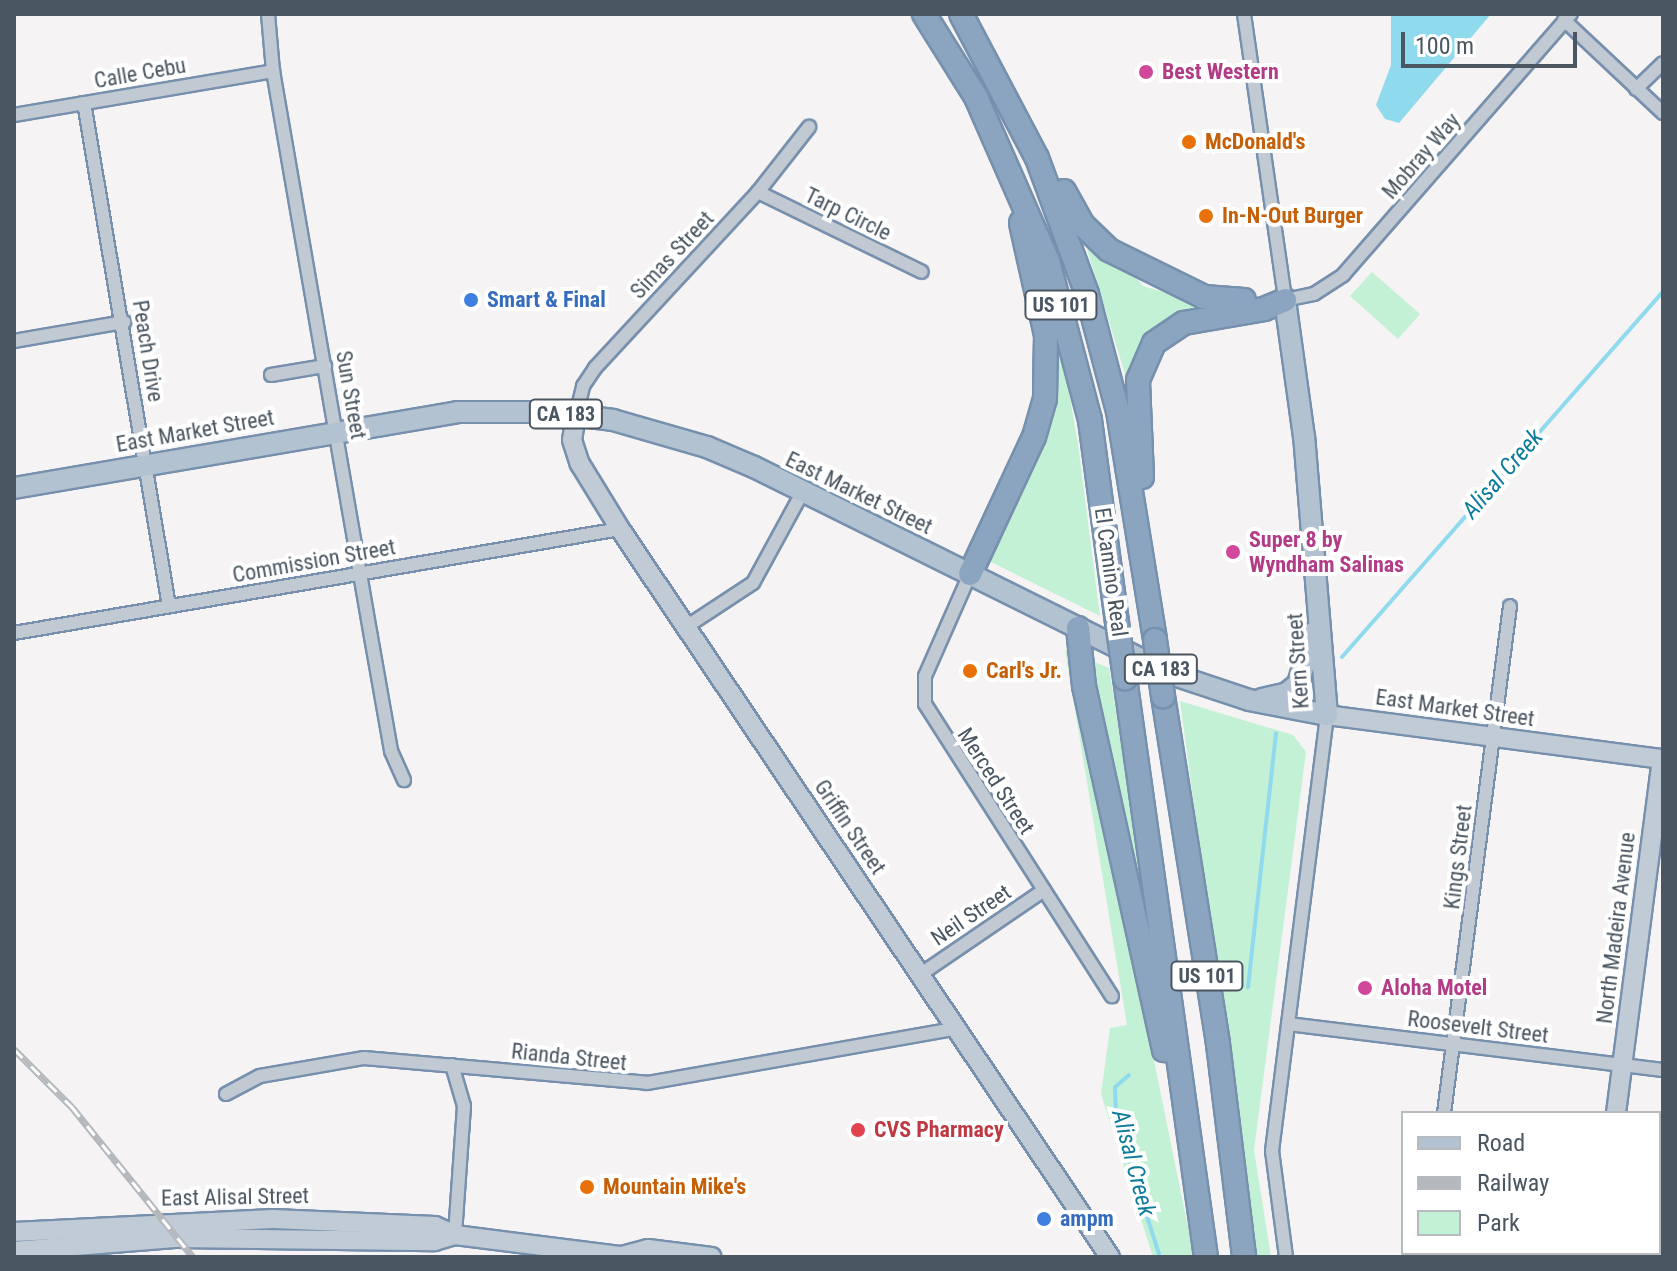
<!DOCTYPE html>
<html>
<head>
<meta charset="utf-8">
<style>
  body { margin:0 }
  #map { position:relative; width:1677px; height:1271px; overflow:hidden; background:#f5f3f3; font-family:"Roboto Condensed",sans-serif }
  div>[style] { position:absolute }
  [style*='--x'] { left:calc(var(--x)*1px); top:calc(var(--y)*1px); width:calc(var(--w)*1px); rotate:calc(var(--a)*1deg) }
  .green>* { inset:0; background:#c3f1d5 }
  .water>* { inset:0; background:#90daee }
  .stream>* { height:4px; margin:-2px; padding:0 2px; transform-origin:2px; border-radius:2px; background:#90daee }
  .roads { filter:drop-shadow(2px 0 #7690ad) drop-shadow(-2px 0 #7690ad) drop-shadow(0 2px #7690ad) drop-shadow(0 -2px #7690ad) }
  .street>* { height:12px; margin:-6px; padding:0 6px; transform-origin:6px; border-radius:6px; background:#c1cad2 }
  .secondary>* { height:18px; margin:-9px; padding:0 9px; transform-origin:9px; border-radius:9px; background:#c1cbd6 }
  .primary>* { height:20px; margin:-10px; padding:0 10px; transform-origin:10px; border-radius:10px; background:#b3c2d1 }
  .highway>* { height:22px; margin:-11px; padding:0 11px; transform-origin:11px; border-radius:11px; background:#8ba5c1 }
  .rail>* { height:7px; margin-top:-3.5px; transform-origin:0; background:repeating-linear-gradient(90deg,#fff 0 12px,#b5b8bd 0 24px); box-sizing:border-box; border-block:2px solid #b5b8bd }
  .bridges { filter:drop-shadow(2px 0 #7690ad) drop-shadow(-2px 0 #7690ad) drop-shadow(0 2px #7690ad) drop-shadow(0 -2px #7690ad) }
  .highway-bridge>* { height:22px; margin:-11px; padding:0 11px; transform-origin:11px; border-radius:11px; background:#8ba5c1 }
  .dots>* { width:22px; height:22px; translate:-50% -50%; box-sizing:border-box; border:4px solid #fff; border-radius:50% }
  span { translate:-50% -50%; white-space:nowrap; text-align:center; line-height:1.15; -webkit-text-stroke:8px #fff; paint-order:stroke }
  .shield-label span { padding:2px 6px; background:#fff; border:2px solid; border-radius:6px; -webkit-text-stroke-width:0 }
  .shield-label { font-size:20px; color:#4a5661; font-weight:700 }
  .hotel-label { font-size:22px; color:#b23c85; font-weight:700 }
  .left { translate:0 -50%; text-align:left }
  .street-label { font-size:22px; color:#4a5661 }
  .food-label { font-size:22px; color:#c56008; font-weight:700 }
  .shop-label { font-size:22px; color:#366cbe; font-weight:700 }
  .health-label { font-size:22px; color:#be3a42; font-weight:700 }
  .water-label { font-size:24px; color:#0c7c9b; font-style:italic }
  .frame { position:absolute; inset:0; border:16px solid #4a5661; pointer-events:none }
  .legend { position:absolute; left:1401px; top:1111px; width:260px; height:144px; box-sizing:border-box; background:#fff; border:2px solid #b7bbc0; margin:0; padding:10px 14px; list-style:none; font-size:24px; color:#4a5661 }
  .legend li { display:flex; align-items:center; gap:16px; height:40px }
  .legend b { width:40px; border:2px solid #b7bbc0 }
  .scale { position:absolute; left:1401px; top:32px; width:176px; height:36px; box-sizing:border-box; border:4px solid #4a5661; border-top:0; padding-left:10px; font-size:24px; line-height:28px; white-space:nowrap; color:#4a5661; -webkit-text-stroke:6px #fff; paint-order:stroke }
</style>
</head>
<body>
<div id="map">
  <div class="green">
    <i style="clip-path:polygon(1091px 244px,1128px 267px,1143px 286px,1205px 305px,1206px 310px,1166px 320px,1153px 332px,1128px 384px,1087px 249px)"></i>
    <i style="clip-path:polygon(1372px 272px,1420px 314px,1398px 339px,1350px 296px)"></i>
    <i style="clip-path:polygon(1059px 334px,1078px 444px,1100px 616px,991px 562px,989px 555px,1034px 462px,1050px 336px)"></i>
    <i style="clip-path:polygon(1065px 649px,1071px 653px,1194px 1257px,1153px 1257px,1101px 1094px,1110px 1028px,1127px 1025px)"></i>
    <i style="clip-path:polygon(1092px 661px,1109px 668px,1147px 910px,1141px 912px,1091px 684px)"></i>
    <i style="clip-path:polygon(1180px 701px,1293px 735px,1306px 752px,1254px 1150px,1271px 1257px,1255px 1257px)"></i>
  </div>
  <div class="water">
    <i style="clip-path:polygon(1391px 14px,1491px 14px,1399px 123px,1385px 119px,1376px 105px,1391px 65px)"></i>
  </div>
  <div class="stream">
    <i style="--x:1342;--y:657;--w:487;--a:-48.7"></i>
    <i style="--x:1248;--y:987;--w:255;--a:-83.7"></i>
    <i style="--x:1129;--y:1075;--w:18;--a:139"></i>
    <i style="--x:1115;--y:1087;--w:33;--a:88"></i>
    <i style="--x:1116;--y:1120;--w:144;--a:72.2"></i>
  </div>
  <div class="roads">
    <div class="street">
      <i style="--x:268;--y:14;--w:57;--a:85"></i>
      <i style="--x:273;--y:71;--w:574;--a:80.18"></i>
      <i style="--x:371;--y:637;--w:116;--a:80"></i>
      <i style="--x:391;--y:751;--w:32;--a:66"></i>
      <i style="--x:1244;--y:14;--w:289;--a:81.8"></i>
      <i style="--x:1285;--y:300;--w:30;--a:-12"></i>
      <i style="--x:1314;--y:294;--w:35;--a:-33"></i>
      <i style="--x:1343;--y:275;--w:347;--a:-48.9"></i>
      <i style="--x:1564;--y:20;--w:136;--a:43.2"></i>
      <i style="--x:1636;--y:89;--w:37;--a:-44"></i>
      <i style="--x:84;--y:103;--w:510;--a:80.41"></i>
      <i style="--x:14;--y:115;--w:263;--a:-9.6"></i>
      <i style="--x:758;--y:192;--w:182;--a:26"></i>
      <i style="--x:14;--y:341;--w:112;--a:-9.8"></i>
      <i style="--x:271;--y:375;--w:55;--a:-9.5"></i>
      <i style="--x:576;--y:415;--w:30;--a:-76"></i>
      <i style="--x:583;--y:386;--w:22;--a:-56"></i>
      <i style="--x:595;--y:368;--w:240;--a:-47.2"></i>
      <i style="--x:758;--y:192;--w:83;--a:-51.9"></i>
      <i style="--x:970;--y:574;--w:111;--a:113.8"></i>
      <i style="--x:925;--y:676;--w:28;--a:90"></i>
      <i style="--x:925;--y:704;--w:347;--a:57.4"></i>
      <i style="--x:686;--y:627;--w:80;--a:-33.3"></i>
      <i style="--x:753;--y:583;--w:102;--a:-61.4"></i>
      <i style="--x:14;--y:633;--w:615;--a:-9.74"></i>
      <i style="--x:921;--y:974;--w:149;--a:-34.3"></i>
      <i style="--x:1288;--y:1024;--w:378;--a:7"></i>
      <i style="--x:452;--y:1065;--w:43;--a:73.7"></i>
      <i style="--x:464;--y:1106;--w:129;--a:94"></i>
      <i style="--x:226;--y:1094;--w:38;--a:-28"></i>
      <i style="--x:260;--y:1076;--w:106;--a:-9.8"></i>
      <i style="--x:364;--y:1058;--w:284;--a:5"></i>
      <i style="--x:647;--y:1083;--w:316;--a:-10"></i>
      <i style="--x:1444;--y:1113;--w:511;--a:-82.58"></i>
      <i style="--x:1286;--y:1257;--w:107;--a:-97.5"></i>
      <i style="--x:1272;--y:1151;--w:439;--a:-82.8"></i>
      <i style="--x:1425;--y:1257;--w:4;--a:-76"></i>
    </div>
    <div class="secondary">
      <i style="--x:576;--y:415;--w:25;--a:99"></i>
      <i style="--x:572;--y:440;--w:25;--a:72"></i>
      <i style="--x:580;--y:464;--w:76;--a:58.4"></i>
      <i style="--x:620;--y:529;--w:878;--a:56.06"></i>
      <i style="--x:1327;--y:715;--w:339;--a:7.5"></i>
      <i style="--x:1616;--y:1113;--w:357;--a:-82.6"></i>
      <i style="--x:14;--y:1232;--w:259;--a:-2.9"></i>
      <i style="--x:273;--y:1219;--w:162;--a:2.5"></i>
      <i style="--x:435;--y:1226;--w:22;--a:24"></i>
      <i style="--x:14;--y:1251;--w:164;--a:-4.6"></i>
      <i style="--x:177;--y:1238;--w:258;--a:0.7"></i>
      <i style="--x:435;--y:1241;--w:21;--a:-17"></i>
      <i style="--x:455;--y:1235;--w:168;--a:7.2"></i>
      <i style="--x:622;--y:1256;--w:27;--a:-15"></i>
      <i style="--x:648;--y:1249;--w:64;--a:7.2"></i>
      <i style="--x:1596;--y:1257;--w:4;--a:-90"></i>
    </div>
    <div class="primary">
      <i style="--x:14;--y:488;--w:449;--a:-9.7"></i>
      <i style="--x:457;--y:412;--w:93;--a:0"></i>
      <i style="--x:550;--y:412;--w:64;--a:7.2"></i>
      <i style="--x:613;--y:420;--w:98;--a:16"></i>
      <i style="--x:707;--y:447;--w:51;--a:23.1"></i>
      <i style="--x:754;--y:467;--w:466;--a:26.4"></i>
      <i style="--x:1171;--y:674;--w:82;--a:18.4"></i>
      <i style="--x:1249;--y:700;--w:79;--a:10.9"></i>
      <i style="--x:1327;--y:715;--w:279;--a:-94.7"></i>
      <i style="--x:1304;--y:437;--w:138;--a:-97.9"></i>
      <i style="--x:1262;--y:699;--w:26;--a:-13"></i>
      <i style="--x:1287;--y:693;--w:14;--a:-39"></i>
      <i style="--x:1298;--y:684;--w:54;--a:-72.9"></i>
    </div>
    <div class="highway">
      <i style="--x:924;--y:14;--w:98;--a:57.9"></i>
      <i style="--x:976;--y:97;--w:179;--a:66.3"></i>
      <i style="--x:1048;--y:261;--w:164;--a:75.2"></i>
      <i style="--x:1090;--y:420;--w:204;--a:82.4"></i>
      <i style="--x:961;--y:14;--w:163;--a:62.2"></i>
      <i style="--x:1037;--y:158;--w:145;--a:69.8"></i>
      <i style="--x:1087;--y:294;--w:121;--a:75.2"></i>
      <i style="--x:1118;--y:411;--w:232;--a:80.8"></i>
      <i style="--x:1064;--y:191;--w:39;--a:61"></i>
      <i style="--x:1083;--y:225;--w:36;--a:44"></i>
      <i style="--x:1109;--y:250;--w:106;--a:26.3"></i>
      <i style="--x:1204;--y:297;--w:40;--a:4.3"></i>
      <i style="--x:1142;--y:477;--w:97;--a:-92.4"></i>
      <i style="--x:1138;--y:380;--w:40;--a:-66.6"></i>
      <i style="--x:1154;--y:343;--w:36;--a:-34"></i>
      <i style="--x:1184;--y:323;--w:81;--a:-9.9"></i>
      <i style="--x:1264;--y:309;--w:23;--a:-23"></i>
      <i style="--x:970;--y:574;--w:151;--a:-65"></i>
      <i style="--x:1034;--y:437;--w:40;--a:-74"></i>
      <i style="--x:1045;--y:399;--w:64;--a:-89.1"></i>
      <i style="--x:1046;--y:335;--w:115;--a:-102.6"></i>
      <i style="--x:1078;--y:628;--w:58;--a:84.1"></i>
      <i style="--x:1084;--y:686;--w:373;--a:77.6"></i>
      <i style="--x:1125;--y:678;--w:585;--a:82.04"></i>
      <i style="--x:1163;--y:696;--w:352;--a:81"></i>
      <i style="--x:1218;--y:1044;--w:215;--a:83"></i>
    </div>
  </div>
  <div class="rail">
    <i style="--x:14;--y:1049;--w:82;--a:45"></i>
    <i style="--x:72;--y:1107;--w:193;--a:51.1"></i>
  </div>
  <div class="bridges">
    <div class="highway-bridge">
      <i style="--x:1117;--y:622;--w:57;--a:81.9"></i>
      <i style="--x:1155;--y:640;--w:57;--a:81.9"></i>
    </div>
  </div>
  <div class="dots">
    <i style="left:1146px;top:72px;background:#d1479c"></i>
    <i style="left:1189px;top:142px;background:#e8710a"></i>
    <i style="left:1206px;top:216px;background:#e8710a"></i>
    <i style="left:471px;top:300px;background:#3f7fe0"></i>
    <i style="left:1233px;top:552px;background:#d1479c"></i>
    <i style="left:970px;top:671px;background:#e8710a"></i>
    <i style="left:1365px;top:988px;background:#d1479c"></i>
    <i style="left:858px;top:1130px;background:#e0444e"></i>
    <i style="left:587px;top:1187px;background:#e8710a"></i>
    <i style="left:1044px;top:1219px;background:#3f7fe0"></i>
  </div>
  <div class="shield-label">
    <span style="left:1061px;top:305px">US 101</span>
    <span style="left:566px;top:414px">CA 183</span>
    <span style="left:1161px;top:669px">CA 183</span>
    <span style="left:1207px;top:976px">US 101</span>
  </div>
  <div class="hotel-label">
    <span class="left" style="left:1162px;top:72px">Best Western</span>
    <span class="left" style="left:1249px;top:552px">Super 8 by<br>Wyndham Salinas</span>
    <span class="left" style="left:1381px;top:988px">Aloha Motel</span>
  </div>
  <div class="street-label">
    <span style="left:140px;top:73px;rotate:-10deg">Calle Cebu</span>
    <span style="left:1421px;top:156px;rotate:-49deg">Mobray Way</span>
    <span style="left:848px;top:214px;rotate:26deg">Tarp Circle</span>
    <span style="left:672px;top:255px;rotate:-47deg">Simas Street</span>
    <span style="left:148px;top:351px;rotate:81deg">Peach Drive</span>
    <span style="left:351px;top:395px;rotate:80deg">Sun Street</span>
    <span style="left:195px;top:431px;rotate:-10deg">East Market Street</span>
    <span style="left:859px;top:493px;rotate:26deg">East Market Street</span>
    <span style="left:314px;top:561px;rotate:-10deg">Commission Street</span>
    <span style="left:1111px;top:572px;rotate:82deg">El Camino Real</span>
    <span style="left:1298px;top:661px;rotate:-94deg">Kern Street</span>
    <span style="left:1455px;top:708px;rotate:8deg">East Market Street</span>
    <span style="left:996px;top:781px;rotate:57deg">Merced Street</span>
    <span style="left:850px;top:827px;rotate:56deg">Griffin Street</span>
    <span style="left:1458px;top:857px;rotate:-83deg">Kings Street</span>
    <span style="left:971px;top:915px;rotate:-34deg">Neil Street</span>
    <span style="left:1616px;top:928px;rotate:-83deg">North Madeira Avenue</span>
    <span style="left:1478px;top:1027px;rotate:7deg">Roosevelt Street</span>
    <span style="left:569px;top:1057px;rotate:6deg">Rianda Street</span>
    <span style="left:235px;top:1197px;rotate:-1deg">East Alisal Street</span>
  </div>
  <div class="food-label">
    <span class="left" style="left:1205px;top:142px">McDonald's</span>
    <span class="left" style="left:1222px;top:216px">In-N-Out Burger</span>
    <span class="left" style="left:986px;top:671px">Carl's Jr.</span>
    <span class="left" style="left:603px;top:1187px">Mountain Mike's</span>
  </div>
  <div class="shop-label">
    <span class="left" style="left:487px;top:300px">Smart &amp; Final</span>
    <span class="left" style="left:1060px;top:1219px">ampm</span>
  </div>
  <div class="health-label">
    <span class="left" style="left:874px;top:1130px">CVS Pharmacy</span>
  </div>
  <div class="water-label">
    <span style="left:1503px;top:474px;rotate:-49deg">Alisal Creek</span>
    <span style="left:1133px;top:1163px;rotate:75deg">Alisal Creek</span>
  </div>
  <div class="frame"></div>
  <ul class="legend">
  <li><b style="height:10px;background:#b3c2d1"></b>Road</li>
  <li><b style="height:10px;background:#b5b8bd"></b>Railway</li>
  <li><b style="height:22px;background:#c3f1d5"></b>Park</li>
  </ul>
  <div class="scale">100 m</div>
</div>
</body>
</html>
